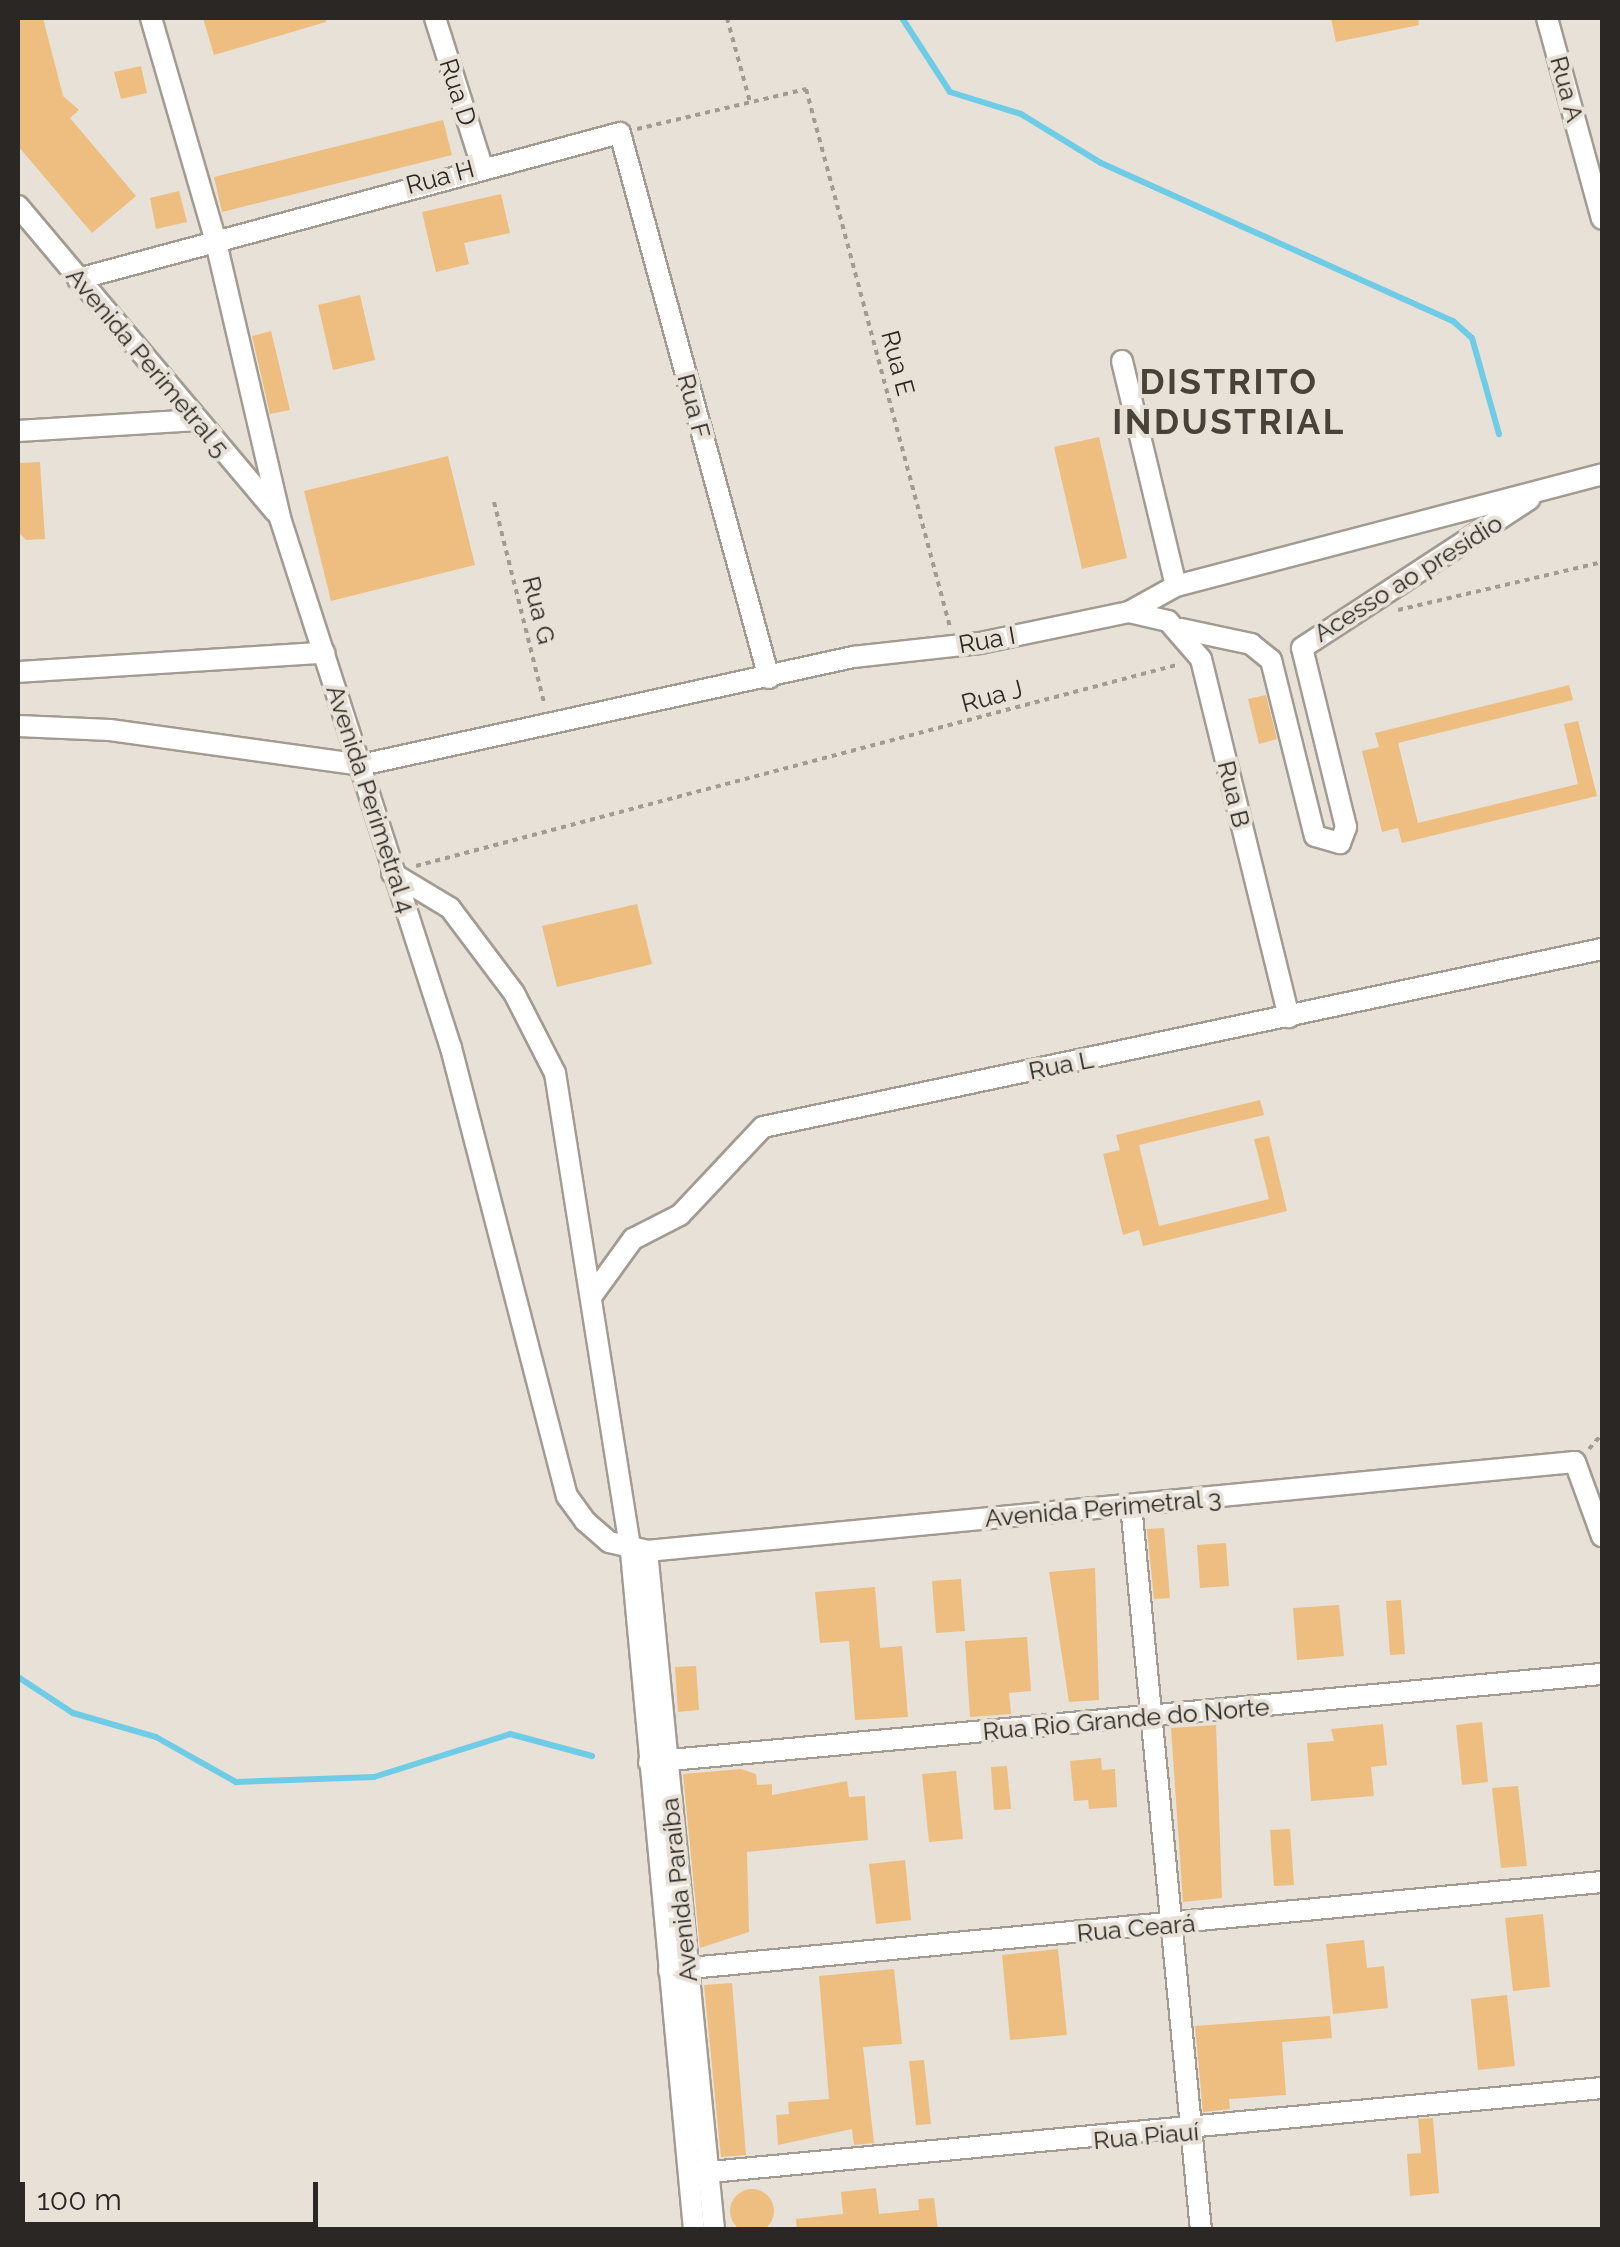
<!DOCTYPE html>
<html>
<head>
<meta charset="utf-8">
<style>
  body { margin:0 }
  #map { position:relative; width:1620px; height:2247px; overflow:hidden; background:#e8e1d7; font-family:Raleway,sans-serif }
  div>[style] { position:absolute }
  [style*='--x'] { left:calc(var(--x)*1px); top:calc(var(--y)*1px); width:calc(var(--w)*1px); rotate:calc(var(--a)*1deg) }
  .stream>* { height:6px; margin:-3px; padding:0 3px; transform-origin:3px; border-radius:3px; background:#6ecce7 }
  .building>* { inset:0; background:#edbe7f }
  .round { border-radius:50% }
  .path>* { height:4px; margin-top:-2px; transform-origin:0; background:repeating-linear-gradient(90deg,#a09b93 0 5px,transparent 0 10px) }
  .roads { filter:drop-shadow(2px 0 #a29b92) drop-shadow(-2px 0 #a29b92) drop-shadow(0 2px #a29b92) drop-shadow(0 -2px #a29b92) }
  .minor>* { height:20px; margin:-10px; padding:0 10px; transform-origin:10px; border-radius:10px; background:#fff }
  span { translate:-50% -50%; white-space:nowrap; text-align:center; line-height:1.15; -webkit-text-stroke:8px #e8e1d7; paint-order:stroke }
  .street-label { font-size:25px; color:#2a2724 }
  .district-label { font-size:35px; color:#48423a; font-weight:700; letter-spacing:2.5px }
  .frame { position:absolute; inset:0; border:20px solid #2a2724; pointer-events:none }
  .scale { position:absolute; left:20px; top:2182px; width:298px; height:45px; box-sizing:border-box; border:5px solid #2a2724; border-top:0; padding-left:12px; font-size:30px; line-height:35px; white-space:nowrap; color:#2a2724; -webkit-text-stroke:8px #e8e1d7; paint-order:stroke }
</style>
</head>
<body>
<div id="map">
  <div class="stream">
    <i style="--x:902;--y:18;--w:88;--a:57"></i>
    <i style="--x:950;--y:92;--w:74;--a:17.2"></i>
    <i style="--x:1021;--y:114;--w:94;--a:31.5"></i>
    <i style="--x:1101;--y:163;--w:386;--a:24.2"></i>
    <i style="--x:1453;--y:321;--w:25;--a:42"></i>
    <i style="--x:1472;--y:338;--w:100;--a:74.3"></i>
    <i style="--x:18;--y:1677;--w:66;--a:33.2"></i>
    <i style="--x:73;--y:1713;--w:86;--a:16.1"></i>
    <i style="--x:156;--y:1737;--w:92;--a:29.4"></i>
    <i style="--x:236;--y:1782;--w:138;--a:-2.1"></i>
    <i style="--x:374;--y:1777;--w:143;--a:-17.5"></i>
    <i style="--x:510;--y:1734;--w:85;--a:15"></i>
  </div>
  <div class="building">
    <i style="clip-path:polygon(18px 18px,43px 18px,63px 96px,79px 110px,70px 118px,136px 196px,92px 233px,18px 146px)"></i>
    <i style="clip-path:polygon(203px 18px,326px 18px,326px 22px,214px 55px)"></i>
    <i style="clip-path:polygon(1331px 18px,1418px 18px,1419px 25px,1336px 42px)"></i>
    <i style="clip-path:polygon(141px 66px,147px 93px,121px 99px,114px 72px)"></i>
    <i style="clip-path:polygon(443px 120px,452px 155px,222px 212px,214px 177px)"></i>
    <i style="clip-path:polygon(179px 191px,187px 222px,156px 229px,150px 198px)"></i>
    <i style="clip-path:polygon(501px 194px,510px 233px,464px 243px,469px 264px,436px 272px,422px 212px)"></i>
    <i style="clip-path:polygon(360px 295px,375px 360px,333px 370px,318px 305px)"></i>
    <i style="clip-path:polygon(271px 331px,290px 410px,270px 414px,252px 336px)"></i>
    <i style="clip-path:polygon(1099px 437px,1127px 558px,1082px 569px,1054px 447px)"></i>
    <i style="clip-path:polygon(448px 456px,475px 565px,331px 601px,304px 491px)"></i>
    <i style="clip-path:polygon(40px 462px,45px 539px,26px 540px,18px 532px,18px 463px)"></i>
    <i style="clip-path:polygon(1569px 685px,1573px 700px,1398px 743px,1418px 823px,1578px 784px,1564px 724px,1578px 721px,1597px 796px,1402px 843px,1398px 828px,1382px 832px,1362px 751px,1379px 747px,1375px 733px)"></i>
    <i style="clip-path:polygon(1266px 695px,1277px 739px,1259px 744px,1248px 699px)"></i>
    <i style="clip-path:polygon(637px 904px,652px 964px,557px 987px,542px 926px)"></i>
    <i style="clip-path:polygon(1260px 1100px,1264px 1115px,1139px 1145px,1159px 1226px,1269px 1199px,1254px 1139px,1269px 1136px,1287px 1211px,1143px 1246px,1139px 1230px,1123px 1235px,1103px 1154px,1120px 1150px,1116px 1135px)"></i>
    <i style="clip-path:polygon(1164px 1528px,1170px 1598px,1154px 1599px,1147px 1529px)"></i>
    <i style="clip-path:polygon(1226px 1543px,1229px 1586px,1200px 1588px,1197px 1545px)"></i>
    <i style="clip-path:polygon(1095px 1568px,1099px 1700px,1069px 1702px,1049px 1572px)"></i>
    <i style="clip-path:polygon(961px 1579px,965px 1631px,936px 1633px,932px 1581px)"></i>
    <i style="clip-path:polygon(875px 1587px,880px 1648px,902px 1646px,908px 1717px,855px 1720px,849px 1641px,820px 1643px,815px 1592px)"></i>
    <i style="clip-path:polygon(1401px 1600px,1405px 1654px,1390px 1655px,1386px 1601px)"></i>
    <i style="clip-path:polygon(1339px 1605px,1344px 1656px,1297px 1660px,1293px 1608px)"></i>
    <i style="clip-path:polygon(1027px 1637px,1031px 1691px,1009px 1693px,1011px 1714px,970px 1717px,965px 1641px)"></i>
    <i style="clip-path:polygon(696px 1666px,699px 1710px,678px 1712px,675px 1667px)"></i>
    <i style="clip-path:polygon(1482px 1722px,1488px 1782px,1462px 1785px,1456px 1725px)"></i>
    <i style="clip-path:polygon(1383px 1724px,1387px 1765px,1371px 1767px,1374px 1796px,1311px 1801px,1307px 1743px,1334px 1741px,1331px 1729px)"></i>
    <i style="clip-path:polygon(1216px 1725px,1222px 1898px,1183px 1902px,1171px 1728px)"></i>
    <i style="clip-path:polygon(1101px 1758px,1102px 1770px,1115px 1769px,1117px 1807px,1089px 1809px,1088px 1800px,1074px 1801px,1070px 1761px)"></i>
    <i style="clip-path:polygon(1007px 1766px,1011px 1809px,994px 1810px,991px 1767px)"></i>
    <i style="clip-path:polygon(741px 1769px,756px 1774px,757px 1785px,772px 1784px,772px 1795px,847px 1781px,849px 1797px,865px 1796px,868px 1840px,747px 1852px,749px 1932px,700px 1948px,683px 1774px)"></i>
    <i style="clip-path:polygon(956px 1771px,963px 1839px,929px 1842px,922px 1774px)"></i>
    <i style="clip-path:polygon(1518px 1786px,1527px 1866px,1501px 1868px,1492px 1788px)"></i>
    <i style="clip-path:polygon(1290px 1829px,1294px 1885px,1274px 1886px,1270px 1830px)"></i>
    <i style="clip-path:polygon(905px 1860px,911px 1920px,876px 1924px,869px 1864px)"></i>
    <i style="clip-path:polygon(1543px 1914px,1550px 1987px,1513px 1991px,1505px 1918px)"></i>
    <i style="clip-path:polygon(1364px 1940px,1367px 1968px,1384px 1966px,1388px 2008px,1333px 2014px,1326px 1944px)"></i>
    <i style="clip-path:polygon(1058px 1949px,1067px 2035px,1010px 2040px,1002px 1955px)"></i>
    <i style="clip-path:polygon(894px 1969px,902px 2044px,863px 2047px,874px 2143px,854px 2145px,852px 2129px,778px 2145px,776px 2115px,789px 2114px,788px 2102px,829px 2099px,819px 1976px)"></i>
    <i style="clip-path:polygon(732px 1983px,746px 2155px,721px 2157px,704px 1985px)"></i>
    <i style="clip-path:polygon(1507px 1995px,1515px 2066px,1478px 2070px,1471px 1999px)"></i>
    <i style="clip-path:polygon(1330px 2016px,1332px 2038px,1282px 2042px,1286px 2095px,1229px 2099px,1230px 2109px,1203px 2112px,1195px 2026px)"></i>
    <i style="clip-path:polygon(924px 2060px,931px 2124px,916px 2125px,909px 2061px)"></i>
    <i style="clip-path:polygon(1433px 2118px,1439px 2193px,1410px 2196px,1407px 2154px,1421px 2153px,1418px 2119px)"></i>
    <i style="clip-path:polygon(876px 2188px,879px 2214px,919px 2210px,918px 2199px,934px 2198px,938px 2230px,797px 2230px,796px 2219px,843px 2214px,841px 2192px)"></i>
    <i class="round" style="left:730px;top:2189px;width:44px;height:44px"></i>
  </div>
  <div class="path">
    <i style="--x:727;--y:18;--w:87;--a:74.7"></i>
    <i style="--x:637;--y:129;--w:174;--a:-13.3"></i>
    <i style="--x:806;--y:89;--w:557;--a:75.02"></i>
    <i style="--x:494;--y:502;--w:207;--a:76"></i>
    <i style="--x:1398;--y:610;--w:210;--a:-13.2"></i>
    <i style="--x:416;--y:866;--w:790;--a:-14.81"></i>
    <i style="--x:1589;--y:1449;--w:20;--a:-49"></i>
  </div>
  <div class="roads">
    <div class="minor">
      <i style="--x:151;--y:18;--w:229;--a:73.8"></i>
      <i style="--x:215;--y:238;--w:287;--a:76.9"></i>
      <i style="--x:280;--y:518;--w:557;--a:72.12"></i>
      <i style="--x:451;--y:1048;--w:463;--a:75.5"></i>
      <i style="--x:567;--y:1496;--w:31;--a:54"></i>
      <i style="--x:585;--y:1521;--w:32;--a:41"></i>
      <i style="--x:609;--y:1542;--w:39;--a:13"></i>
      <i style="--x:647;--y:1551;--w:932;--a:-5.48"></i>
      <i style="--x:1575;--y:1462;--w:79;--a:70"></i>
      <i style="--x:435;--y:18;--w:155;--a:72.4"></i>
      <i style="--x:1547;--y:18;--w:208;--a:74.7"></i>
      <i style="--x:18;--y:206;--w:400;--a:49.9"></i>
      <i style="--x:78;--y:279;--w:561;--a:-15.08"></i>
      <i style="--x:620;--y:133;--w:565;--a:74.71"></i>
      <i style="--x:1122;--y:361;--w:231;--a:76.5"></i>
      <i style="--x:18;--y:431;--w:180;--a:-3.5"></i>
      <i style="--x:1129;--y:612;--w:40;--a:13"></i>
      <i style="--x:1168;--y:621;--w:50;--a:49"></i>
      <i style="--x:1201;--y:659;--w:369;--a:76.2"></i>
      <i style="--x:1181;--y:629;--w:72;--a:12.1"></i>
      <i style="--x:1251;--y:644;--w:26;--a:39"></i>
      <i style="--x:1271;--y:660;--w:181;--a:76"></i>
      <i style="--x:1315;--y:836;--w:26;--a:16"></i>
      <i style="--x:1340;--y:843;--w:17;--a:-69"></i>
      <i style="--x:1346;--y:827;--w:184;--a:-103.8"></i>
      <i style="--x:1302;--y:648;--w:272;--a:-33.2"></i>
      <i style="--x:18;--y:672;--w:307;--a:-3.6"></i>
      <i style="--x:18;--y:726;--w:92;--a:2.5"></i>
      <i style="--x:110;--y:730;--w:253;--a:7.9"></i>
      <i style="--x:361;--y:765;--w:504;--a:-12.38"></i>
      <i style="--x:853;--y:657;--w:128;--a:-6.3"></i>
      <i style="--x:980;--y:643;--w:152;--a:-11.8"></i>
      <i style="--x:1129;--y:612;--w:54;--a:-29"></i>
      <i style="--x:1176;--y:586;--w:440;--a:-14.7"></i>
      <i style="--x:392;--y:873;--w:68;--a:31.1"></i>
      <i style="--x:450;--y:908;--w:106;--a:53"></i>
      <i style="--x:514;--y:993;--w:90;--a:62.9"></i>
      <i style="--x:555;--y:1073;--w:485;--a:81"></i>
      <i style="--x:631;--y:1552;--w:681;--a:84.69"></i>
      <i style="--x:591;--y:1297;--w:72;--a:-54.1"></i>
      <i style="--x:633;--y:1239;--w:53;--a:-27.1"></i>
      <i style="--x:680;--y:1215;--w:121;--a:-46.7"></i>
      <i style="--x:763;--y:1127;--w:858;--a:-11.98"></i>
      <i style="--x:1131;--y:1505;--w:728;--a:84.49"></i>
      <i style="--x:647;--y:1551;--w:682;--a:84.36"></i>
      <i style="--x:649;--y:1762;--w:957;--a:-5.28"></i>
      <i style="--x:669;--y:1970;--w:937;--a:-5.39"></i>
      <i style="--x:689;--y:2174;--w:917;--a:-5.38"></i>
    </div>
  </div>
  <div class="street-label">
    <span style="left:1567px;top:89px;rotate:75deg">Rua A</span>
    <span style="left:458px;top:92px;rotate:72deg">Rua D</span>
    <span style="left:440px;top:177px;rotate:-15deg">Rua H</span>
    <span style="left:148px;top:362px;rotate:50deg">Avenida Perimetral 5</span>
    <span style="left:898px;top:363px;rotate:75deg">Rua E</span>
    <span style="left:694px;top:406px;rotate:75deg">Rua F</span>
    <span style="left:1408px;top:578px;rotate:-32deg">Acesso ao presídio</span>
    <span style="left:539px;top:610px;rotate:76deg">Rua G</span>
    <span style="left:987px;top:640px;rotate:-10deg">Rua I</span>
    <span style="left:992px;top:696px;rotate:-15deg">Rua J</span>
    <span style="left:1234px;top:794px;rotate:76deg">Rua B</span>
    <span style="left:371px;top:799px;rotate:72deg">Avenida Perimetral 4</span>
    <span style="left:1061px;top:1065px;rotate:-11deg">Rua L</span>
    <span style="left:1103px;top:1508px;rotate:-5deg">Avenida Perimetral 3</span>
    <span style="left:1126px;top:1719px;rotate:-5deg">Rua Rio Grande do Norte</span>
    <span style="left:679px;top:1890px;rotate:-96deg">Avenida Paraíba</span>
    <span style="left:1136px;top:1928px;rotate:-5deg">Rua Ceará</span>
    <span style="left:1146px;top:2136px;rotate:-5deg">Rua Piauí</span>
  </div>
  <div class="district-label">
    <span style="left:1229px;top:402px">DISTRITO<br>INDUSTRIAL</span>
  </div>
  <div class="frame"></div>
  <div class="scale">100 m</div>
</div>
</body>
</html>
